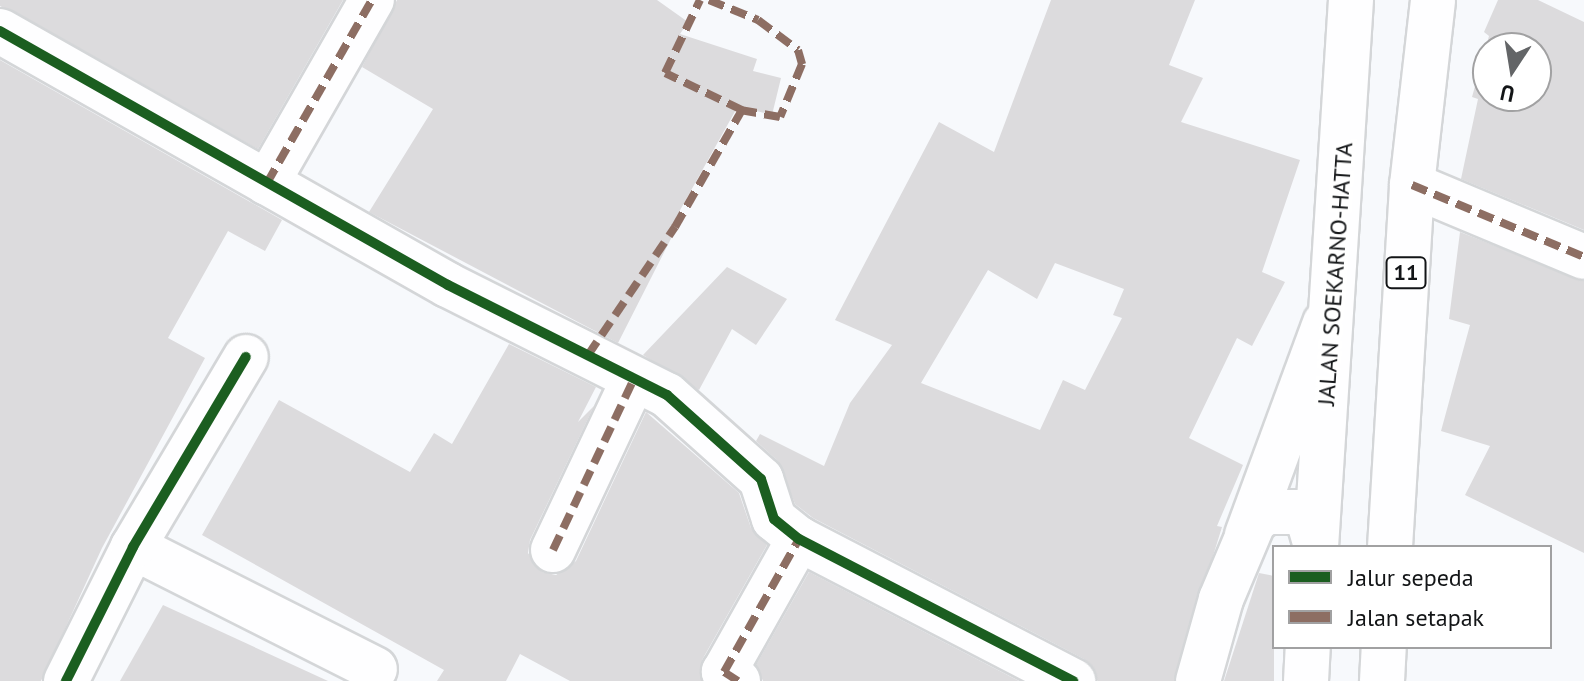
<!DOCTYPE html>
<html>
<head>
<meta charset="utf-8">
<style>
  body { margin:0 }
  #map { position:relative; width:1584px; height:681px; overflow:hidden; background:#f7f9fc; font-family:"PT Sans",sans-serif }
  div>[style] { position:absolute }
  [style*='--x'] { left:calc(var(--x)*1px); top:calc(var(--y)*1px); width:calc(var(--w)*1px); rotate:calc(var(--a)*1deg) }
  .building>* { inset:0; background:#dcdbdd }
  .roads { filter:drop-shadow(2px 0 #d4d6d8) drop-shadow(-2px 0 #d4d6d8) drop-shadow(0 2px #d4d6d8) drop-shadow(0 -2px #d4d6d8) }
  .street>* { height:44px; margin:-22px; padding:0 22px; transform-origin:22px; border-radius:22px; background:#fefeff }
  .secondary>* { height:44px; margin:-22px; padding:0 22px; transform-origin:22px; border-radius:22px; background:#fefeff }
  .highway>* { height:44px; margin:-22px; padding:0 22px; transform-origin:22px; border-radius:22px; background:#fefeff }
  .quiet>* { height:8px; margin-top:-4px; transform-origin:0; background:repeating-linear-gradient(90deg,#8d6e63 0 16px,transparent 0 24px) }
  .cycleway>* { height:10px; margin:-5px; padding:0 5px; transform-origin:5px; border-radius:5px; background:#1b5e20 }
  span { translate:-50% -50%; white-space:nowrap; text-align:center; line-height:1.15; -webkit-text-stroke:8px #fff; paint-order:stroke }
  .shield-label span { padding:2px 6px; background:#fff; border:2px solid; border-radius:6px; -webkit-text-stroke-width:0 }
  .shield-label { font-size:22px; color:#131517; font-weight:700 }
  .street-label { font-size:24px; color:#131517 }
  .legend { position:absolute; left:1272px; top:545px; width:280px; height:104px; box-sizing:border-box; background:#fff; border:2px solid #a1a1a2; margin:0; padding:10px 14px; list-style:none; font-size:24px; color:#131517 }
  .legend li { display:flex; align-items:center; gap:16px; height:40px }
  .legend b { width:40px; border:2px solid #a1a1a2 }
  .north { position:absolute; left:1472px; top:32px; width:80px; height:80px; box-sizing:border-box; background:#fff; border:2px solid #a1a1a2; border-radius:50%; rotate:192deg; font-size:22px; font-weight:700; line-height:32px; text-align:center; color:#131517 }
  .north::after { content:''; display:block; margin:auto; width:28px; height:36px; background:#636567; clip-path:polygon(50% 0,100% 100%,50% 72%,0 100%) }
</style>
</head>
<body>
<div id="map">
  <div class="building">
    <i style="clip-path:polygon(0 0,343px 0,258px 149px,0 6px)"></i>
    <i style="clip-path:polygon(397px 0,657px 0,688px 22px,680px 34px,757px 59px,753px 71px,781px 78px,772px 115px,738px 106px,679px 212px,683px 215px,618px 343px,369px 212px,433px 109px,362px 67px)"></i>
    <i style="clip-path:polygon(evenodd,1051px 0,1195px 0,1169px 65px,1203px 78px,1181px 122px,1300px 160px,1262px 272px,1285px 282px,1252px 346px,1237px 338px,1189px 438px,1243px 465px,1217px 526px,1222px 527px,1174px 681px,1098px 681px,1084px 659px,813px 518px,795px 504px,778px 461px,756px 441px,760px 434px,824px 466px,850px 403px,892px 345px,835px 320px,939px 122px,994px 152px,1051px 0,1055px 263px,1124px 289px,1113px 315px,1122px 318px,1085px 390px,1063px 380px,1040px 430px,921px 383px,988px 270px,1037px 299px,1055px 263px)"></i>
    <i style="clip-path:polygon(evenodd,1498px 0,1538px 0,1584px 22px,1584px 230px,1461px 179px,1478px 99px,1472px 97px,1489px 36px,1484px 32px,1498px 0,1488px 48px,1536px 48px,1536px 96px,1488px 96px,1488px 48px)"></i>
    <i style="clip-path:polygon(0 60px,282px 220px,265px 251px,228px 231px,168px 338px,205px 358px,102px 548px,41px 681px,0 681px)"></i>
    <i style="clip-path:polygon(1460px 232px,1584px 281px,1584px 553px,1465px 495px,1490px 446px,1441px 431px,1470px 325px,1449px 319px)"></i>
    <i style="clip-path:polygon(727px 267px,787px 299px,756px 345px,732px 329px,699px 390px,643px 355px)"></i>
    <i style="clip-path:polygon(509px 344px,596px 387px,578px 422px,594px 406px,530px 540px,528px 553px,542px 572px,556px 575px,576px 561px,646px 412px,739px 493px,751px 528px,767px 545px,702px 660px,701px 681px,570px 681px,520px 654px,506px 681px,437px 681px,444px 670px,202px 535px,279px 400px,410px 472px,434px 433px,452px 444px)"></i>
    <i style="clip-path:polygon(809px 572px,1019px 681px,763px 681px,756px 665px)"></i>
    <i style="clip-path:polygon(1259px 573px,1274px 576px,1274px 681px,1224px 681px)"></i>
    <i style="clip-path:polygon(163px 605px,328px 681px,120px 681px)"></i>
  </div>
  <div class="roads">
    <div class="street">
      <i style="--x:0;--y:31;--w:515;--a:29.55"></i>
      <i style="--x:448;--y:285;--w:245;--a:26.7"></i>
      <i style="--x:667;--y:395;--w:126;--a:41.8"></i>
      <i style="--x:761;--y:479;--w:42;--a:72"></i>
      <i style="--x:774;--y:519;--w:32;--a:39"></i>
      <i style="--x:799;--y:539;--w:309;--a:27.4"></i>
      <i style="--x:267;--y:183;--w:211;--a:-60.2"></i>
      <i style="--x:1412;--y:185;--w:186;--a:22.7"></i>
      <i style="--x:133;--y:547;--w:271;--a:26.8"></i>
      <i style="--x:553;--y:550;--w:189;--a:-64.7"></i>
      <i style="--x:66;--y:681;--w:150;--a:-63.4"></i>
      <i style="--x:133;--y:547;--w:221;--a:-59.3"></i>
      <i style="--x:738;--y:681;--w:17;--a:-147"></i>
      <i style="--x:724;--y:672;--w:153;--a:-60.6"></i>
    </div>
    <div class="secondary">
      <i style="--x:1247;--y:535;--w:226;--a:-69.8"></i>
      <i style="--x:1198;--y:681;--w:85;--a:-74.3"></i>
      <i style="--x:1221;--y:599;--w:85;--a:-67.1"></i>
      <i style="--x:1254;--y:521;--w:16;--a:-35"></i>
      <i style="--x:1267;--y:512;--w:31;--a:0"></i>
      <i style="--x:1298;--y:512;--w:15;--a:42"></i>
      <i style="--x:1309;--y:522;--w:26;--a:74"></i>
    </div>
    <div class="highway">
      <i style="--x:1316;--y:547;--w:548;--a:-86.34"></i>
      <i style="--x:1390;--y:547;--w:363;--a:-86.5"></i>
      <i style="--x:1412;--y:185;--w:186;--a:-83.5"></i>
      <i style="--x:1306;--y:681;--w:34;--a:-87"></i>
      <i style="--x:1382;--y:681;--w:34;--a:-87"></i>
    </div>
  </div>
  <div class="quiet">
    <i style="--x:709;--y:0;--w:53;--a:22.2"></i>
    <i style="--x:758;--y:20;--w:50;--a:36.9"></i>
    <i style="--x:798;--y:50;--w:15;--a:74"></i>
    <i style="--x:802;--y:64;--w:57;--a:112.5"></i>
    <i style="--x:780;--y:117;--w:39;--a:-170"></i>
    <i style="--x:267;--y:183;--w:211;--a:-60.2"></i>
    <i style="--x:1412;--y:185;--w:186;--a:22.7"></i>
    <i style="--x:588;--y:355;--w:155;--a:-55.8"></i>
    <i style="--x:675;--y:227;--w:135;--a:-60.2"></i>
    <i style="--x:742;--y:110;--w:85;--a:-154.3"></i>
    <i style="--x:665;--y:73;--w:81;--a:-64.4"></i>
    <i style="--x:553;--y:550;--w:189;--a:-64.7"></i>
    <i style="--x:738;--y:681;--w:17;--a:-147"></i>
    <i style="--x:724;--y:672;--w:153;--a:-60.6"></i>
  </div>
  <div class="cycleway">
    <i style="--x:0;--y:31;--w:515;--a:29.55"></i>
    <i style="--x:448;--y:285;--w:245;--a:26.7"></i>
    <i style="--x:667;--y:395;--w:126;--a:41.8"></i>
    <i style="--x:761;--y:479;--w:42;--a:72"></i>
    <i style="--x:774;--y:519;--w:32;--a:39"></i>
    <i style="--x:799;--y:539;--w:309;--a:27.4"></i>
    <i style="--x:66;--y:681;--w:150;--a:-63.4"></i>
    <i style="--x:133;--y:547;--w:221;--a:-59.3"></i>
  </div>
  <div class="shield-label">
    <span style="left:1406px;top:273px">11</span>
  </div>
  <div class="street-label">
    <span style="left:1335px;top:274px;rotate:-86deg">JALAN SOEKARNO-HATTA</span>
  </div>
  <ul class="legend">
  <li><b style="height:10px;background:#1b5e20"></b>Jalur sepeda</li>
  <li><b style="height:10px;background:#8d6e63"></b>Jalan setapak</li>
  </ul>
  <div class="north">U</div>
</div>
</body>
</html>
